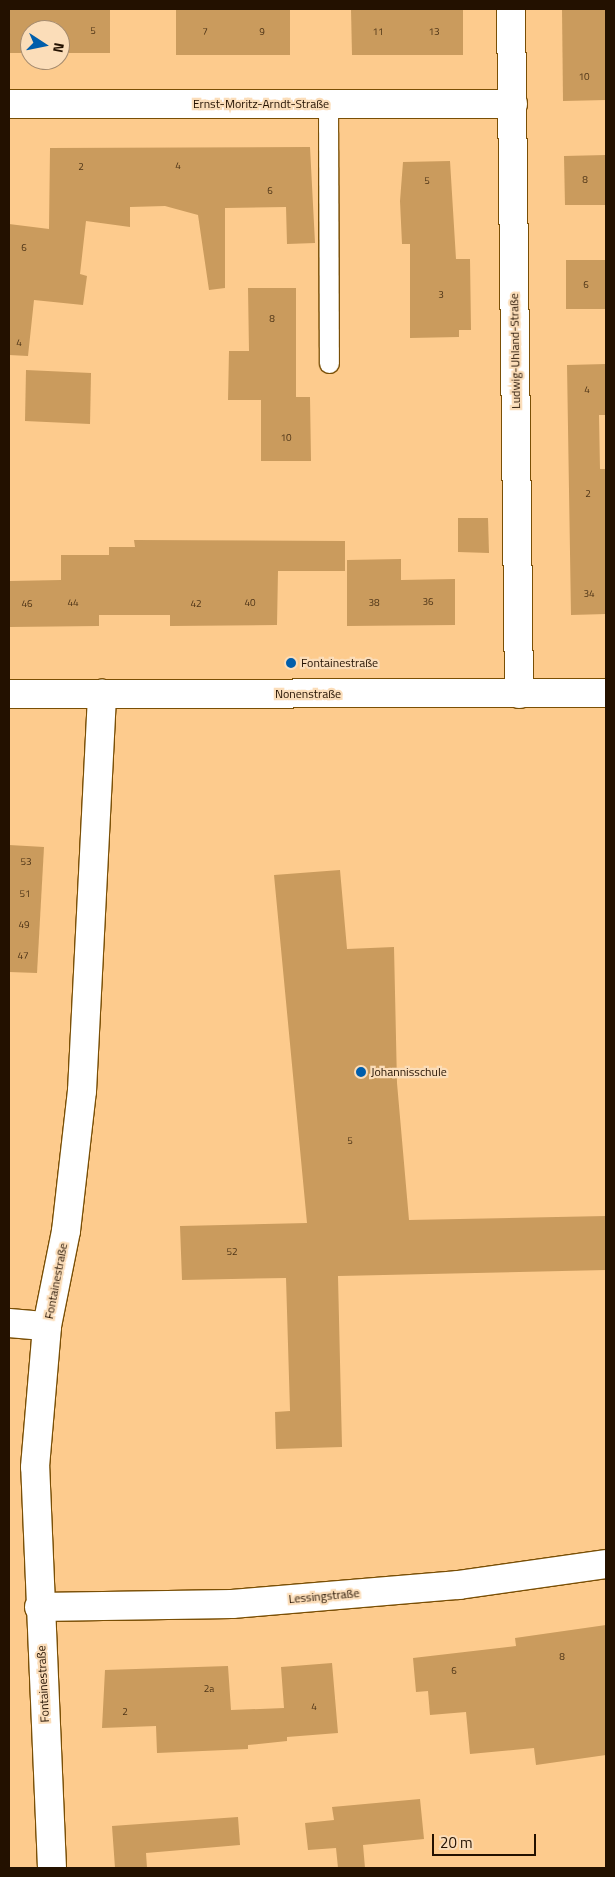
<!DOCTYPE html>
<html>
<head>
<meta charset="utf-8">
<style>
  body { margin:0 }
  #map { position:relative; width:615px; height:1877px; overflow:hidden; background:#fdcb8d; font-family:"Titillium Web",sans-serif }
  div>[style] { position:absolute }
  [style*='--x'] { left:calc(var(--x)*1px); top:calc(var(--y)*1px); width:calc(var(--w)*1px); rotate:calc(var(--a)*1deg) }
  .building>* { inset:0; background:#ca9b5d }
  .roads { filter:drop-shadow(1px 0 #7a4f05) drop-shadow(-1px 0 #7a4f05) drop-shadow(0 1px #7a4f05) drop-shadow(0 -1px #7a4f05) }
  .service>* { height:19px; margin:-9.5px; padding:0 9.5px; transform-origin:9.5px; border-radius:9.5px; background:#fff }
  .minor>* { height:28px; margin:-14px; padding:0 14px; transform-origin:14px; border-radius:14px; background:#fff }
  .dots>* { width:14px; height:14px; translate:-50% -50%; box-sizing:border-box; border:2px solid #fbddb9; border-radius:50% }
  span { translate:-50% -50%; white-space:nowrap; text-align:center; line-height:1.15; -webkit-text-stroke:4.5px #fbddb9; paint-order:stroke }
  .number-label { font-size:10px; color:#4d3417 }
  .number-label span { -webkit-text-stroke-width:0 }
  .street-label { font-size:12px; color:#231100 }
  .poi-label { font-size:12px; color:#231100 }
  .left { translate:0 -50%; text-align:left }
  .frame { position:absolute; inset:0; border:10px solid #231100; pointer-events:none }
  .north { position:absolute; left:20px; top:20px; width:50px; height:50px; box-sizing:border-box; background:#fbddb9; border:1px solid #a58b6f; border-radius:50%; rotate:101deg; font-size:14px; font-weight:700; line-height:20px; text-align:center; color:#231100 }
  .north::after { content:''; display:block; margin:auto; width:18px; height:22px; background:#005eab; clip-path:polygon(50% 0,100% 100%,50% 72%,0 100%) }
  .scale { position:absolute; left:432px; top:1834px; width:104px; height:22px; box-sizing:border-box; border:2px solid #231100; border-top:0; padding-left:6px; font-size:15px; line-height:18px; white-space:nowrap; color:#231100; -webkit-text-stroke:4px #fbddb9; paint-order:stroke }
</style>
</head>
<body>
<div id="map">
  <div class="building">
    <i style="clip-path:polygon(9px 9px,110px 9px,110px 53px,60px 53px,60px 30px,30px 30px,30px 53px,9px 53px)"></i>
    <i style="clip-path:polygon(176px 9px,290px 9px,290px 55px,176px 55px)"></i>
    <i style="clip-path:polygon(351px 9px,463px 9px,463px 55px,352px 55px)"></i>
    <i style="clip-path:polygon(562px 9px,606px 9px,606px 100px,563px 101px)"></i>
    <i style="clip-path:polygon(310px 147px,315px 243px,287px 244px,286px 207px,225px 208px,225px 288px,209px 290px,198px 215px,165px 206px,130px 207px,130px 227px,86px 221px,80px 274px,87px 276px,83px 305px,34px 300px,28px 356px,9px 355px,9px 224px,49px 229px,50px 148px)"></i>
    <i style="clip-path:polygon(606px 155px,606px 205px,565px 205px,564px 156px)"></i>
    <i style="clip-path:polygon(450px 161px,456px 259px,470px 259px,471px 330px,459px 330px,459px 337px,410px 338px,410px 244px,402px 244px,400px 201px,403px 162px)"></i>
    <i style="clip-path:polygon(566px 260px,606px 260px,606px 309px,566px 309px)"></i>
    <i style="clip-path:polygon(248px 288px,296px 288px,296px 397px,310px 397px,311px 461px,261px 461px,261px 400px,228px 400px,229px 351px,249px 351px)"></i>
    <i style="clip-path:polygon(606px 364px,606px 415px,599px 415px,600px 469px,606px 469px,606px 614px,571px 615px,567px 365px)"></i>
    <i style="clip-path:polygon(26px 370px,91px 373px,90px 424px,25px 421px)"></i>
    <i style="clip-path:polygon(458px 518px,488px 518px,489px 553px,458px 552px)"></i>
    <i style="clip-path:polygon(134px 540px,345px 541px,345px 571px,278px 571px,277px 625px,170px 626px,170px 615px,99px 615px,99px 626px,9px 627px,9px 581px,61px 580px,61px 555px,109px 555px,109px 547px,135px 547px)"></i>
    <i style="clip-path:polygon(401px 559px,401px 580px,455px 579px,455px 625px,347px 626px,347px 560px)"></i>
    <i style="clip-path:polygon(9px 845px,44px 847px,37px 973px,9px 972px)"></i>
    <i style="clip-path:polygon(340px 870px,347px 949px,394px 947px,397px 1083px,409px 1220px,606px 1216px,606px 1270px,338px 1276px,342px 1447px,276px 1449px,275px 1412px,290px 1411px,286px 1278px,182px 1280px,180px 1226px,307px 1223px,274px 875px)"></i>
    <i style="clip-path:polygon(606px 1625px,606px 1755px,536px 1765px,534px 1748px,470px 1754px,466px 1712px,430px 1715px,428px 1691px,416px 1692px,413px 1658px,516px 1646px,515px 1638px)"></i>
    <i style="clip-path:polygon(332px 1663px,338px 1733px,287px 1737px,287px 1741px,248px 1745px,248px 1749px,157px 1753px,156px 1726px,102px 1728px,105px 1670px,228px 1666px,231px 1710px,284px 1708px,281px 1667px)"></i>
    <i style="clip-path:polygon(420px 1799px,424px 1839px,363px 1845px,365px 1868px,338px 1868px,336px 1848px,308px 1850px,305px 1823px,334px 1820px,332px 1807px)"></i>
    <i style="clip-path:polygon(238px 1817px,240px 1845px,146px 1853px,147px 1868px,115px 1868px,112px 1826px)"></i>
  </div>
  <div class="roads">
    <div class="service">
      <i style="--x:328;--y:104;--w:259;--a:89.8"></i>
    </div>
    <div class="minor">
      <i style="--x:511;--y:9;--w:685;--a:89.33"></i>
      <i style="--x:9;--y:104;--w:504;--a:0"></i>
      <i style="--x:9;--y:694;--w:597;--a:-0.1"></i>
      <i style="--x:9;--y:1323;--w:38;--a:5"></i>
      <i style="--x:39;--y:1607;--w:193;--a:-0.9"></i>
      <i style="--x:232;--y:1604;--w:228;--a:-4.8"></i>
      <i style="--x:459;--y:1585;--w:148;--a:-8.1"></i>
      <i style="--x:52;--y:1868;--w:401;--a:-92.4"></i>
      <i style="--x:35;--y:1467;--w:142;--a:-85.1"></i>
      <i style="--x:47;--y:1326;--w:97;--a:-78.7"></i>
      <i style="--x:66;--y:1231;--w:141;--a:-83.5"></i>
      <i style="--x:82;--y:1091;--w:398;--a:-87.1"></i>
    </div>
  </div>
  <div class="dots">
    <i style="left:291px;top:663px;background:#005eab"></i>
    <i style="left:361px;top:1072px;background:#005eab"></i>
  </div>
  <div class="number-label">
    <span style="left:93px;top:31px">5</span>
    <span style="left:205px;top:32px">7</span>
    <span style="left:262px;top:32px">9</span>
    <span style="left:378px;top:32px">11</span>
    <span style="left:434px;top:32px">13</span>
    <span style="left:584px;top:77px">10</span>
    <span style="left:178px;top:166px">4</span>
    <span style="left:81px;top:167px">2</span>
    <span style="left:585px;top:180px">8</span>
    <span style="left:427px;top:181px">5</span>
    <span style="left:270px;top:191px">6</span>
    <span style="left:24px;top:248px">6</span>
    <span style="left:586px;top:285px">6</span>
    <span style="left:441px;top:295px">3</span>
    <span style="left:272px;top:319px">8</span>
    <span style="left:19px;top:343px">4</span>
    <span style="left:587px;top:390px">4</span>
    <span style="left:286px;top:438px">10</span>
    <span style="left:588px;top:494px">2</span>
    <span style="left:589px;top:594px">34</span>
    <span style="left:428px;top:602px">36</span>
    <span style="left:73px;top:603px">44</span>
    <span style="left:250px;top:603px">40</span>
    <span style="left:374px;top:603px">38</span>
    <span style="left:27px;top:604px">46</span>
    <span style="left:196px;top:604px">42</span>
    <span style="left:26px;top:862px">53</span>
    <span style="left:25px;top:894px">51</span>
    <span style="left:24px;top:925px">49</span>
    <span style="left:23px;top:956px">47</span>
    <span style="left:350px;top:1141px">5</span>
    <span style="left:232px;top:1252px">52</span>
    <span style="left:562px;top:1657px">8</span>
    <span style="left:454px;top:1671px">6</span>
    <span style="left:209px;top:1689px">2a</span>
    <span style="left:314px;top:1707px">4</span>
    <span style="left:125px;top:1712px">2</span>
  </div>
  <div class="street-label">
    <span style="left:261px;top:104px">Ernst-Moritz-Arndt-Straße</span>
    <span style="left:515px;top:351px;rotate:-91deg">Ludwig-Uhland-Straße</span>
    <span style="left:308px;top:694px">Nonenstraße</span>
    <span style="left:56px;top:1281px;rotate:-79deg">Fontainestraße</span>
    <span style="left:324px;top:1596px;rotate:-5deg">Lessingstraße</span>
    <span style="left:43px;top:1684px;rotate:-93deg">Fontainestraße</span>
  </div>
  <div class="poi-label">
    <span class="left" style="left:301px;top:663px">Fontainestraße</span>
    <span class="left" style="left:371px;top:1072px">Johannisschule</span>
  </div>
  <div class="frame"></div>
  <div class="north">N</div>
  <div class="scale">20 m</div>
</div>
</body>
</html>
